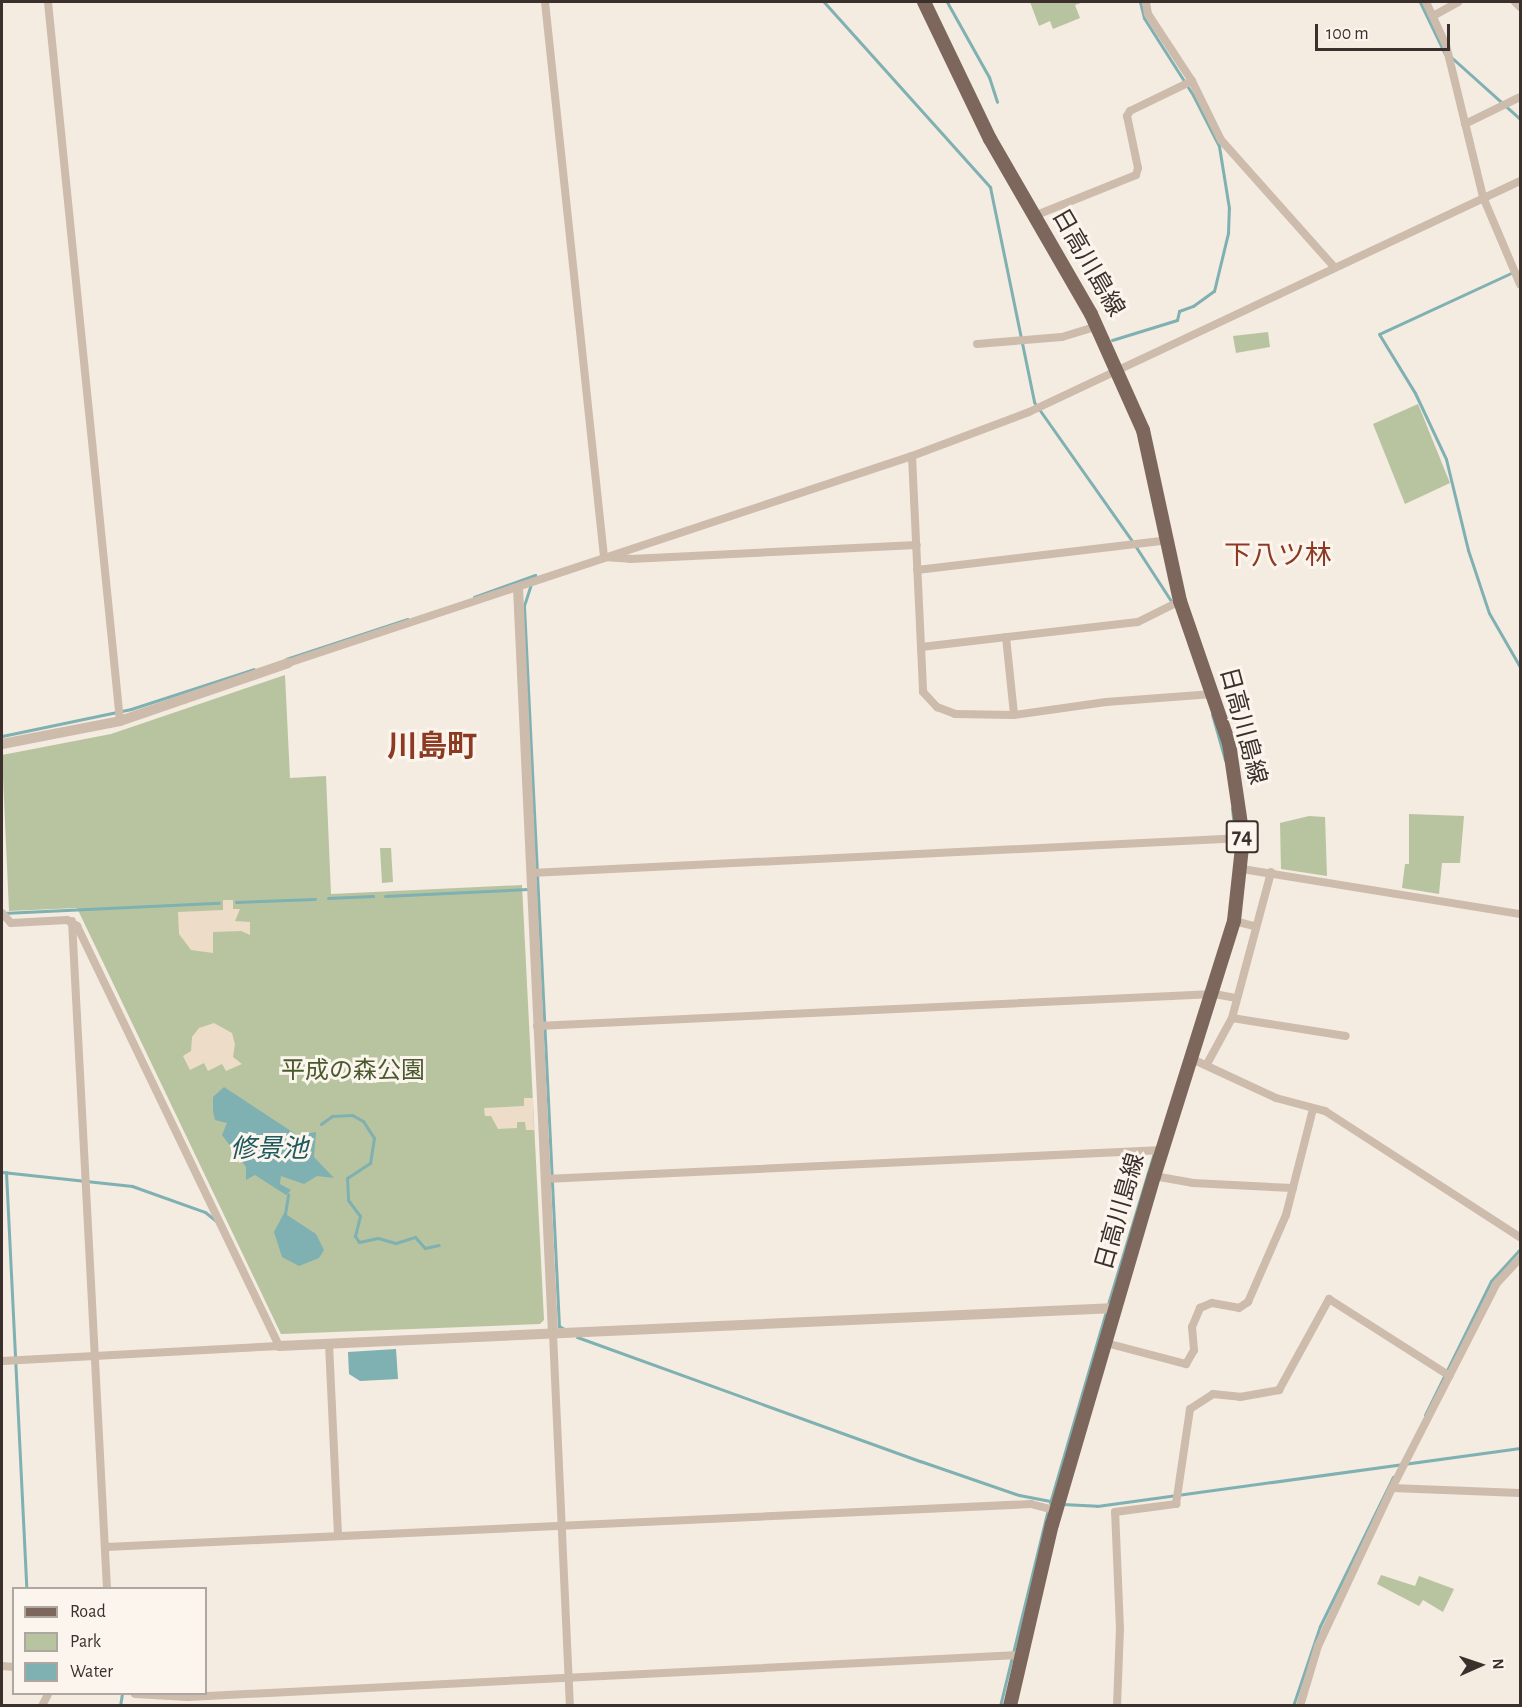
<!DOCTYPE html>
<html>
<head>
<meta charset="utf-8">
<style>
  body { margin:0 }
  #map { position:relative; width:1522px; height:1707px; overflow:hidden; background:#f4ebe1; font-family:"Alegreya Sans","Noto Sans JP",sans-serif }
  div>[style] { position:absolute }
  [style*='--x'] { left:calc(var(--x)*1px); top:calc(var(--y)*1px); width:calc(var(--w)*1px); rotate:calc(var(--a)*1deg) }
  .green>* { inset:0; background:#b8c4a0 }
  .plaza>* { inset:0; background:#ecdcc8 }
  .water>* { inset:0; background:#7fb0b2 }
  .stream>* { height:3px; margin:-1.5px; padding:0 1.5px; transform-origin:1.5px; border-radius:1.5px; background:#7fb0b2 }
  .minor>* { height:8px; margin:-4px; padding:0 4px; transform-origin:4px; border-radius:4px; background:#cdbbac }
  .tertiary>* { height:10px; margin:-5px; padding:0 5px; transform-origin:5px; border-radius:5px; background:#cdbbac }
  .primary>* { height:14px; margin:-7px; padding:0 7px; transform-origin:7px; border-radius:7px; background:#7d675c }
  span { translate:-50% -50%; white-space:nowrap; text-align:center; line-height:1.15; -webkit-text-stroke:6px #fbf5ee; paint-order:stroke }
  .shield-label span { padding:2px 4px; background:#fbf5ee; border:2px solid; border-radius:4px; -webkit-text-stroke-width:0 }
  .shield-label { font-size:22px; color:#3b302b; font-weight:700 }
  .street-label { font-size:24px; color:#3b302b }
  .park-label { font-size:24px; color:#4a5a2e }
  .water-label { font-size:26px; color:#1f5a5e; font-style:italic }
  .quarter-label { font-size:27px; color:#8c3b22 }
  .district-label { font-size:30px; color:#8c3b22; font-weight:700 }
  .frame { position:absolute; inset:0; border:3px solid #3b302b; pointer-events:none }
  .legend { position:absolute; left:12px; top:1587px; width:195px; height:108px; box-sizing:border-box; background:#fbf5ee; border:2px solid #aea6a0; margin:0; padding:8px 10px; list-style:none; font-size:18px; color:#3b302b }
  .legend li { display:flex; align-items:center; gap:12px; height:30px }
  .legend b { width:30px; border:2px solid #aea6a0 }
  .north { position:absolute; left:1450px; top:1635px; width:60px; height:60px; -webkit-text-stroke:4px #fbf5ee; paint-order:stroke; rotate:87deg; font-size:16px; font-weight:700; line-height:24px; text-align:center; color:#3b302b }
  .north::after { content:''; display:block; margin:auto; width:21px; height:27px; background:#3b302b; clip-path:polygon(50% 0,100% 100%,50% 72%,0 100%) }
  .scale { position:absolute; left:1315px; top:24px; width:135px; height:27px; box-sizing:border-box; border:3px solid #3b302b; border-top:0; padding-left:8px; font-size:18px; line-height:21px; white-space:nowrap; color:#3b302b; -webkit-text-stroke:4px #fbf5ee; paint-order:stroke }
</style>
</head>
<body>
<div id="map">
  <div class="green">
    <i style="clip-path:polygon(1030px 2px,1084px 2px,1075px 5px,1080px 18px,1053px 29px,1050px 21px,1039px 26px)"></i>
    <i style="clip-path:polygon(1268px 332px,1270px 347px,1236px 353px,1233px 336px)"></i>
    <i style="clip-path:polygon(1418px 404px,1450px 483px,1405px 504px,1373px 424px)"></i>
    <i style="clip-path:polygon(285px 675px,290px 778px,326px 776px,331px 894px,522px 885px,544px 1320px,540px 1324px,281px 1334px,77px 908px,9px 911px,2px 755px,111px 734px)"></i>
    <i style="clip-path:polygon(1409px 814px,1464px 816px,1460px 863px,1442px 863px,1439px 894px,1402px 888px,1405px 864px,1409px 864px)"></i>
    <i style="clip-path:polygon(1309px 816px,1325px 817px,1327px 876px,1281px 869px,1280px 823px)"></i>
    <i style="clip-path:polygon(380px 848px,391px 848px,393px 882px,382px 883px)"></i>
    <i style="clip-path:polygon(1381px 1575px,1415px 1586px,1419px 1576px,1454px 1589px,1443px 1612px,1423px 1600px,1419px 1606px,1377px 1584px)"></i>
  </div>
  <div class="plaza">
    <i style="clip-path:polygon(223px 900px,233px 900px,233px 909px,240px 909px,235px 921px,250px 922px,250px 935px,241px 931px,213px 932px,213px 953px,191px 950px,179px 934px,178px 912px,223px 910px)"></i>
    <i style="clip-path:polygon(214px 1023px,232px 1033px,235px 1044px,233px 1057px,242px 1064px,226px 1071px,222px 1064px,208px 1071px,204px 1063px,190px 1070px,183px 1056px,191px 1051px,192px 1037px,199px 1028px)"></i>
    <i style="clip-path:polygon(524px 1098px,533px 1098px,534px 1130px,526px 1130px,525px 1122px,517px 1122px,517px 1128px,498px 1129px,491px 1116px,485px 1116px,484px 1108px,524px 1106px)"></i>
  </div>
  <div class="water">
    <i style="clip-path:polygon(224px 1087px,297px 1135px,316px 1132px,314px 1157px,334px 1178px,317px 1176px,304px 1184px,281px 1176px,280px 1184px,291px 1190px,286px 1195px,255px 1175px,246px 1180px,246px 1167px,222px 1135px,227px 1123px,215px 1120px,213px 1111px,213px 1097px)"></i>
    <i style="clip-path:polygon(284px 1213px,316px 1234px,324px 1250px,319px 1258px,299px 1266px,282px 1257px,274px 1232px)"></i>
    <i style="clip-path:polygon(396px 1349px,398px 1379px,360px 1381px,349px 1374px,348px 1352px)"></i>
  </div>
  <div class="stream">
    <i style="--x:824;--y:2;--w:249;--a:48.1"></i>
    <i style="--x:990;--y:187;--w:219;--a:78.4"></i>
    <i style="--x:1034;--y:402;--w:170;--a:54.8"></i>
    <i style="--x:947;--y:2;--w:86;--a:60.8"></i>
    <i style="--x:989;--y:77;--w:26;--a:72"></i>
    <i style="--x:1420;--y:2;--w:58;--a:64.3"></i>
    <i style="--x:1451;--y:57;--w:93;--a:41.9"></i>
    <i style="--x:1511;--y:273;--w:145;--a:155.2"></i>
    <i style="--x:1379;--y:334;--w:69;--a:58.6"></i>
    <i style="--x:1415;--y:393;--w:73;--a:64.8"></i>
    <i style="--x:1446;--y:459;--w:94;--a:76.4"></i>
    <i style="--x:1468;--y:550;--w:66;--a:71.6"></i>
    <i style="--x:1489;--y:613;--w:62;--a:60.1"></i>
    <i style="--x:1112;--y:340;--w:68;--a:-17.1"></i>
    <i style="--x:1177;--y:320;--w:9;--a:-77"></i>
    <i style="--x:1179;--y:311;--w:15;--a:-20"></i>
    <i style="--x:1193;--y:306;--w:26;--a:-36"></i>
    <i style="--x:1214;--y:291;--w:60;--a:-76.4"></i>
    <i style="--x:1228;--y:233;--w:25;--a:-88"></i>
    <i style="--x:1229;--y:208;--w:63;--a:-99.2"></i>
    <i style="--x:1219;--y:146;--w:57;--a:-117"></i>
    <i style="--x:1193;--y:95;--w:91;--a:-122.5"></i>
    <i style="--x:1144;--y:18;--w:16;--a:-104"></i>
    <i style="--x:1136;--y:547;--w:68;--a:57"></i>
    <i style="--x:531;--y:584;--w:23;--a:108"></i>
    <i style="--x:524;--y:606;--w:721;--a:87.22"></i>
    <i style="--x:559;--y:1326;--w:6;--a:31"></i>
    <i style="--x:474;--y:597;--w:65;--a:-19.8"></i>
    <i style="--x:535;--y:575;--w:3;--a:108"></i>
    <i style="--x:286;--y:659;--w:128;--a:-18.2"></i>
    <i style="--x:1212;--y:714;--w:48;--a:74.2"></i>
    <i style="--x:2;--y:736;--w:132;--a:-11.8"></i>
    <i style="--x:131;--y:709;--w:129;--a:-18"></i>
    <i style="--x:1232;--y:808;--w:29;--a:84"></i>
    <i style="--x:385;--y:896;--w:143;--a:-2.8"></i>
    <i style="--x:328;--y:898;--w:45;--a:-2.5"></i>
    <i style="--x:236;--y:902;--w:79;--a:-2.2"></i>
    <i style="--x:3;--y:913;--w:216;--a:-2.7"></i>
    <i style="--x:321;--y:1124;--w:14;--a:-36"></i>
    <i style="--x:332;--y:1116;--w:20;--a:-3"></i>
    <i style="--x:352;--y:1115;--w:13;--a:29"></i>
    <i style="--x:363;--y:1121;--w:20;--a:57"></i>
    <i style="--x:374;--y:1138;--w:25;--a:99"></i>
    <i style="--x:370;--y:1163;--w:27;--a:147"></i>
    <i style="--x:347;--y:1178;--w:22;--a:87"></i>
    <i style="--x:348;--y:1200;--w:20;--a:53"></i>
    <i style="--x:360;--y:1216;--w:21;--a:104"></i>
    <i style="--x:355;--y:1236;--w:7;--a:56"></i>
    <i style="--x:359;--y:1242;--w:19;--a:-12"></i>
    <i style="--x:378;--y:1238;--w:19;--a:16"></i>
    <i style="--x:396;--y:1243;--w:20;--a:-18"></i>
    <i style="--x:415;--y:1237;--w:15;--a:48"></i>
    <i style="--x:425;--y:1248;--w:14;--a:-12"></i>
    <i style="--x:2;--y:1172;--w:131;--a:6.1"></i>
    <i style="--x:132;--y:1186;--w:77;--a:19.6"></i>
    <i style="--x:205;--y:1212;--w:14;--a:39"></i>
    <i style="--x:6;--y:1172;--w:416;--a:87.2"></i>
    <i style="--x:285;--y:1214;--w:20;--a:-81"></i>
    <i style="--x:1108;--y:1304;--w:158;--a:-73.1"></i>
    <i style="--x:577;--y:1337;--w:365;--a:19.9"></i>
    <i style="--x:920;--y:1461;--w:105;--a:19"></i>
    <i style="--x:1019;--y:1495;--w:37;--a:11"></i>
    <i style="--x:1425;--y:1415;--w:149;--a:-63.8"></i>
    <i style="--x:1491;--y:1281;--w:43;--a:-47.8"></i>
    <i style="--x:1050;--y:1503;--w:200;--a:-73.7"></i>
    <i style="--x:1062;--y:1504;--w:35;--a:3"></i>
    <i style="--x:1097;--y:1506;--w:427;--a:-7.8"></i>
    <i style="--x:120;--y:1706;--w:12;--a:-81"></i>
    <i style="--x:1000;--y:1706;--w:203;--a:-76.3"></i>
    <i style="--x:1293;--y:1706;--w:84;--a:-71.4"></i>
    <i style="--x:1320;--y:1626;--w:166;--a:-63.9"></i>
  </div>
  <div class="minor">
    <i style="--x:48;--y:2;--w:723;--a:84.28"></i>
    <i style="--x:545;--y:2;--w:558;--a:83.93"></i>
    <i style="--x:604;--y:557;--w:26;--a:4"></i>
    <i style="--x:630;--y:559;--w:287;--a:-2.8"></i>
    <i style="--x:1146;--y:2;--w:12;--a:81"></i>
    <i style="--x:1148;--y:14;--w:80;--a:56.7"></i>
    <i style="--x:1192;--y:81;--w:66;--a:63.8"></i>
    <i style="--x:1221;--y:140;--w:170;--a:48.3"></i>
    <i style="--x:1426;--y:2;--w:47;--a:65.1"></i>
    <i style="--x:1446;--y:45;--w:156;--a:76.3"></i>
    <i style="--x:1483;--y:197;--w:95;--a:67"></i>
    <i style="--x:1515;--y:2;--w:7;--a:45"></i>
    <i style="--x:1433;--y:16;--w:29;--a:-29"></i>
    <i style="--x:1465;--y:124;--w:61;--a:-26.1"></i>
    <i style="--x:1034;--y:216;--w:110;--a:-21.9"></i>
    <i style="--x:1136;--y:175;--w:7;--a:-74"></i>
    <i style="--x:1138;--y:168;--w:53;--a:-101.9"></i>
    <i style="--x:1127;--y:116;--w:6;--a:-59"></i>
    <i style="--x:1130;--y:111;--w:69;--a:-25.8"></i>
    <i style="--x:977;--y:344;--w:85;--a:-4.7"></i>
    <i style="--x:1062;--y:337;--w:38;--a:-17"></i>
    <i style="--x:912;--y:456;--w:236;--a:87.3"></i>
    <i style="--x:923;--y:692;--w:21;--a:47"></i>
    <i style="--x:937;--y:707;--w:19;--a:21"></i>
    <i style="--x:955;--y:714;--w:59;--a:1"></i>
    <i style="--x:1014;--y:715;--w:93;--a:-8"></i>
    <i style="--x:1106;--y:702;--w:107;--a:-4.3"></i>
    <i style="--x:917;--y:570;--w:252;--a:-6.8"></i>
    <i style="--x:1006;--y:637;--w:78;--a:84.1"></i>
    <i style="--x:921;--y:647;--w:218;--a:-6.6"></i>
    <i style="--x:1138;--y:622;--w:47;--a:-26.6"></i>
    <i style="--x:288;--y:663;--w:657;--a:-18.35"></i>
    <i style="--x:912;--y:456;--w:125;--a:-20.6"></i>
    <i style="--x:1029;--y:412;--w:543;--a:-25.2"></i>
    <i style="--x:1242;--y:869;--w:282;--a:9.2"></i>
    <i style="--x:531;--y:873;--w:713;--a:-2.81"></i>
    <i style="--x:2;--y:913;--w:13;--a:48"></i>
    <i style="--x:11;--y:923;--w:56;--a:-3.1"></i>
    <i style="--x:67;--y:920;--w:12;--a:31"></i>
    <i style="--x:77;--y:926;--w:466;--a:64.3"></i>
    <i style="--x:279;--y:1346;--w:277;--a:176.9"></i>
    <i style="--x:72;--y:921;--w:668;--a:87"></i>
    <i style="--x:1234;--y:921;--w:21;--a:14"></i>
    <i style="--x:1232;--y:1018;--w:115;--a:9"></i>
    <i style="--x:537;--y:1026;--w:678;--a:-2.71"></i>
    <i style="--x:1214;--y:994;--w:22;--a:10"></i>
    <i style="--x:1192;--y:1059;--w:93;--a:24.9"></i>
    <i style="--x:1276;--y:1098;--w:51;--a:14.9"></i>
    <i style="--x:1325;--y:1111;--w:232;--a:32.9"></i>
    <i style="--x:1207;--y:1064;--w:52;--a:-61.5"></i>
    <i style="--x:1232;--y:1018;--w:151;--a:-75"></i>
    <i style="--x:1154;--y:1176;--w:40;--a:10"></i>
    <i style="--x:1193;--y:1183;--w:100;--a:2.9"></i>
    <i style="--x:545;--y:1179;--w:619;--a:-2.69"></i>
    <i style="--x:553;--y:1334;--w:372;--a:87.4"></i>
    <i style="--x:1106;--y:1343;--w:83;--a:14.7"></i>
    <i style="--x:1186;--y:1364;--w:16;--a:-60"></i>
    <i style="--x:1194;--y:1350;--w:23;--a:-95"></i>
    <i style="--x:1192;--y:1327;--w:21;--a:-67"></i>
    <i style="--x:1200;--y:1308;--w:13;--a:-23"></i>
    <i style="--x:1212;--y:1303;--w:27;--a:10"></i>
    <i style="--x:1239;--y:1308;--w:11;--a:-34"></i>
    <i style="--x:1248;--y:1302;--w:95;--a:-66.4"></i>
    <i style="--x:1286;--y:1215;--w:109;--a:-75.7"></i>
    <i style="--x:329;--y:1344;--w:191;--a:87.3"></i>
    <i style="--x:1392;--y:1488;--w:128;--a:2.2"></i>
    <i style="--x:106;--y:1547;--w:926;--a:-2.66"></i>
    <i style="--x:1031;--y:1504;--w:27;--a:15"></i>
    <i style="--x:2;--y:1666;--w:12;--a:5"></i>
    <i style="--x:135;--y:1694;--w:53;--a:3.2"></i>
    <i style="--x:188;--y:1697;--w:833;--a:-2.89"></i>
    <i style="--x:42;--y:1706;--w:13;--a:-63"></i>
    <i style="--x:1117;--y:1706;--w:77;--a:-87.8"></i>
    <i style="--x:1120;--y:1629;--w:117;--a:-92.4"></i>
    <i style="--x:1115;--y:1512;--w:62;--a:-7.5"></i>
    <i style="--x:1176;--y:1504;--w:96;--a:-81.6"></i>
    <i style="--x:1190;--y:1409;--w:27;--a:-33"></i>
    <i style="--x:1213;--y:1394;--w:27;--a:6"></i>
    <i style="--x:1240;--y:1397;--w:40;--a:-10"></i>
    <i style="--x:1279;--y:1390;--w:104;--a:-61.2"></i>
    <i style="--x:1329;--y:1299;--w:143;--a:32.5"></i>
    <i style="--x:1300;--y:1706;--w:63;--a:-73.3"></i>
    <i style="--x:1318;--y:1646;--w:174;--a:-64.9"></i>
    <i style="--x:1392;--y:1488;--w:230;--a:-62.9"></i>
    <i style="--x:1497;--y:1283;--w:34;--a:-47"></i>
  </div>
  <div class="tertiary">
    <i style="--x:518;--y:588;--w:747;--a:87.31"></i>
    <i style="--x:2;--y:744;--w:120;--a:-11"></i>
    <i style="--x:120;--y:721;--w:178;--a:-19"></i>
    <i style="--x:279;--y:1346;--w:838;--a:-2.6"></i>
  </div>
  <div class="primary">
    <i style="--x:924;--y:2;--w:152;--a:64.3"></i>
    <i style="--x:990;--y:139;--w:202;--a:60"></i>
    <i style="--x:1091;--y:314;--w:127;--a:65.9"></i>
    <i style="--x:1143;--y:430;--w:175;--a:77.8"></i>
    <i style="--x:1180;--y:601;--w:150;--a:71"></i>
    <i style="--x:1229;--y:743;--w:96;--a:81.6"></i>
    <i style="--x:1243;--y:838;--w:83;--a:96.2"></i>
    <i style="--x:1234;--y:921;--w:267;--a:107.4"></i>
    <i style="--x:1154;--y:1176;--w:363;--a:106.3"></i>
    <i style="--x:1052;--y:1524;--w:187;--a:103"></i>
  </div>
  <div class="shield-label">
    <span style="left:1242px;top:837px">74</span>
  </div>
  <div class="street-label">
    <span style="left:1087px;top:263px;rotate:60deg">日高川島線</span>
    <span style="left:1242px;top:726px;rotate:75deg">日高川島線</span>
    <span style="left:1121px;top:1212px;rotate:-74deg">日高川島線</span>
  </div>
  <div class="park-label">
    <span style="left:353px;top:1072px">平成の森公園</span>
  </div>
  <div class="water-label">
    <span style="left:269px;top:1150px">修景池</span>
  </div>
  <div class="quarter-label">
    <span style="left:1278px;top:556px">下八ツ林</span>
  </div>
  <div class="district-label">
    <span style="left:432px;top:747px">川島町</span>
  </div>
  <div class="frame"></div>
  <ul class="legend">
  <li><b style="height:8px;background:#7d675c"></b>Road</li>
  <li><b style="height:16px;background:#b8c4a0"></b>Park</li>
  <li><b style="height:16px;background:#7fb0b2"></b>Water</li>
  </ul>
  <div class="north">N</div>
  <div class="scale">100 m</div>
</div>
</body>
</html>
